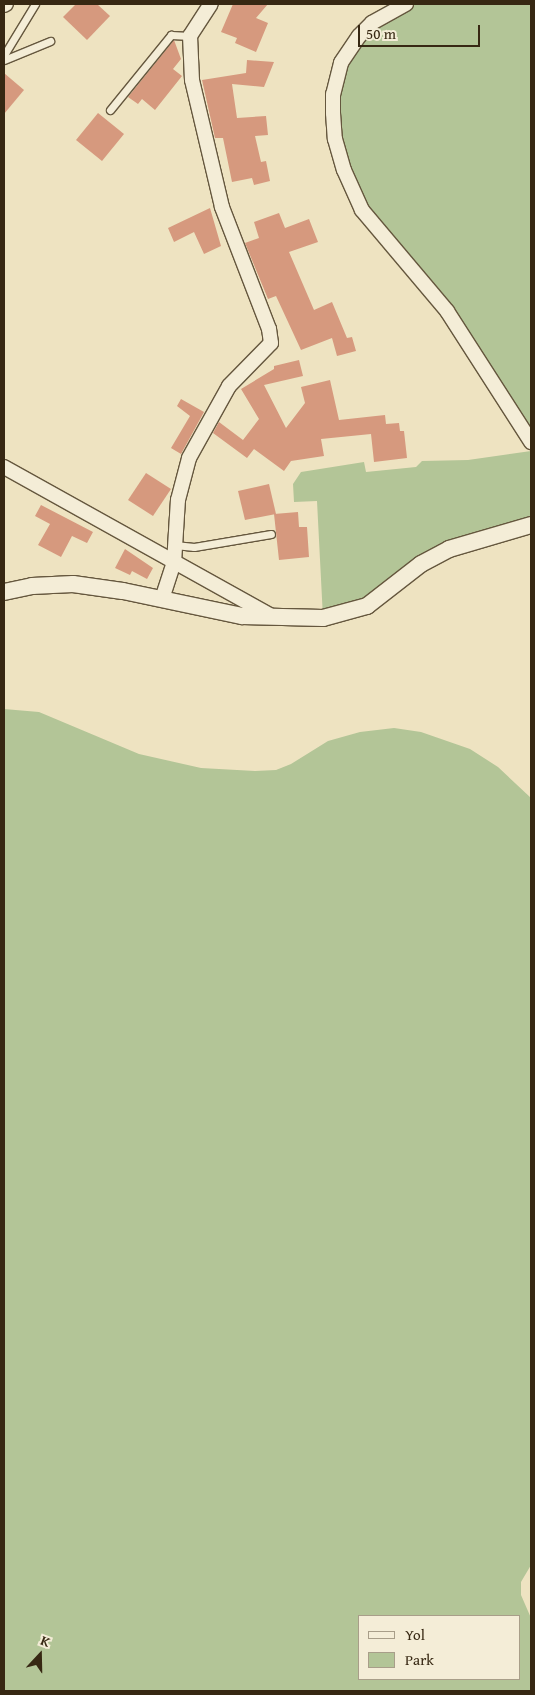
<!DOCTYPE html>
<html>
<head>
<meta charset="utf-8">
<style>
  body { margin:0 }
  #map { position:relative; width:535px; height:1695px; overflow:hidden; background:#eee3c1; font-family:"Gentium Book Plus",serif }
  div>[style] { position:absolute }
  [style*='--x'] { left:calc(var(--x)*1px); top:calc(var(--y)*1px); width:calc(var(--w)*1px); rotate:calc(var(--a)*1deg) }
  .green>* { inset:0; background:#b3c597 }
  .building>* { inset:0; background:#d6997e }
  .roads { filter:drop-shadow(1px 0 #65573e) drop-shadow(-1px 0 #65573e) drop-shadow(0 1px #65573e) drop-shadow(0 -1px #65573e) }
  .service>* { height:7px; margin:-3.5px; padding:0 3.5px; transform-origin:3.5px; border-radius:3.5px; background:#f4edd7 }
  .minor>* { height:14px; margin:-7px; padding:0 7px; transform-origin:7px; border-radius:7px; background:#f4edd7 }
  .tertiary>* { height:16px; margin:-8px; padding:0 8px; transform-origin:8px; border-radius:8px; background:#f4edd7 }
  span { translate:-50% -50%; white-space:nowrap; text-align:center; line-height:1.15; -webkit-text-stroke:5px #f4edd7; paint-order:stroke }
  .frame { position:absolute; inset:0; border:5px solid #372813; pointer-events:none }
  .legend { position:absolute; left:358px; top:1615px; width:162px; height:65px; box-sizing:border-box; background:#f4edd7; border:1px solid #a89e89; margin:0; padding:6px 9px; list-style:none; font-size:15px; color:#372813 }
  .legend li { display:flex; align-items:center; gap:10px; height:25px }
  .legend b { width:25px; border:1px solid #a89e89 }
  .north { position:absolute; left:15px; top:1630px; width:50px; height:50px; -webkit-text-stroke:4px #f4edd7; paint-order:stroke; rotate:21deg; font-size:14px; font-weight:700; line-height:20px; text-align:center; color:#372813 }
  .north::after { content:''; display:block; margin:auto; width:18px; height:22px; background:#372813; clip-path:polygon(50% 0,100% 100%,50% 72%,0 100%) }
  .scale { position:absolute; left:358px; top:25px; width:122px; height:22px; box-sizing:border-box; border:2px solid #372813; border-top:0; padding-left:6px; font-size:15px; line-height:18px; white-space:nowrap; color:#372813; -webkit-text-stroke:4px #f4edd7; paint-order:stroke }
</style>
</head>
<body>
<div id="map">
  <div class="green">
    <i style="clip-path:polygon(406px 4px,531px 4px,531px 442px,490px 377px,362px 210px,333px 113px,349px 49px)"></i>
    <i style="clip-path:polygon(531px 451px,531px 525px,449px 549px,367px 606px,323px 618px,317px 501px,294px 502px,293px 484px,301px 472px,364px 462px,366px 472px,416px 467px,422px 461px,468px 460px)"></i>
    <i style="clip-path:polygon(evenodd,4px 709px,39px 712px,139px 754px,201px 768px,255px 771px,276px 770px,291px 764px,328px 741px,360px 732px,394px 728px,421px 732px,470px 749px,498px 767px,531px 798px,531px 1565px,521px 1582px,521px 1595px,531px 1618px,531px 1691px,4px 1691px,4px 709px,359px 1616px,519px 1616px,519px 1679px,359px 1679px,359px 1616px)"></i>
  </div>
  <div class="building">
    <i style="clip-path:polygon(76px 4px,97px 4px,110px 16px,87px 40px,63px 17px)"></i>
    <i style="clip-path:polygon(233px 4px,268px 4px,256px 18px,268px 23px,256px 52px,235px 43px,237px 38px,221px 32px)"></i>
    <i style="clip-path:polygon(174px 40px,181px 59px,173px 69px,182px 76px,155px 110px,142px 99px,138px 104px,128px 97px)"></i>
    <i style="clip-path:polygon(247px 60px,274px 62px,264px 87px,232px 84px,237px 118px,266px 116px,268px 135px,255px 136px,261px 162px,266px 161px,270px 181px,254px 185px,252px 178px,232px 182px,223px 138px,215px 138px,202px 80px,246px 73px)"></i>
    <i style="clip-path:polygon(4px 73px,24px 90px,4px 114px)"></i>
    <i style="clip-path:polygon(98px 113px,124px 134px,102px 161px,76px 140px)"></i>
    <i style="clip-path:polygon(210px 208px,221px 246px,204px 254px,194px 232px,174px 242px,168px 228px)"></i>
    <i style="clip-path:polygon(279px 213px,285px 228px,309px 219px,318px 242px,289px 252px,314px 310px,332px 302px,347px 338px,352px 337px,356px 351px,337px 356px,332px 338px,301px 350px,276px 296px,268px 299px,245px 243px,259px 238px,254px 222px)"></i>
    <i style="clip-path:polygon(299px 360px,303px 376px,264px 385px,286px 428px,305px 403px,301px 387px,330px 380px,339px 420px,385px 415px,386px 424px,399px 423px,400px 431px,404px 431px,407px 458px,374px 462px,371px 434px,321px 439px,324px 456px,291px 461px,284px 471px,254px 449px,247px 458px,213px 433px,219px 422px,243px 440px,259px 419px,241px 389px,274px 369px,274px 366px)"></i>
    <i style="clip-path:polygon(181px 399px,204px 412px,181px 454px,171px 448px,190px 416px,177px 406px)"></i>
    <i style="clip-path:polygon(146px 473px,171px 489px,153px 516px,128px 500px)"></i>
    <i style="clip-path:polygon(269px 484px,276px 514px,245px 520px,238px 491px)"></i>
    <i style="clip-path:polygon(41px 505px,93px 532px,87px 543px,72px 536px,61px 557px,38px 545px,50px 524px,35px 516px)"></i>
    <i style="clip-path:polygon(298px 512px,299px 527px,307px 527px,309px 557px,279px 560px,274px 514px)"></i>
    <i style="clip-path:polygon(125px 549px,153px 568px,147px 579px,132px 571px,130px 575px,115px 568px)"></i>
  </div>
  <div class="roads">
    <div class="service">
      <i style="--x:4;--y:55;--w:60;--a:-58.7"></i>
      <i style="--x:4;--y:60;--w:50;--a:-22.4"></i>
      <i style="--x:110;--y:110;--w:97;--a:-50.9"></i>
      <i style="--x:171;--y:35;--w:19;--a:3"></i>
      <i style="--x:175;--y:545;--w:19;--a:6"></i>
      <i style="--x:194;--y:547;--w:78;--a:-9.6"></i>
    </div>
    <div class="minor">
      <i style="--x:406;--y:4;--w:39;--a:151"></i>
      <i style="--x:372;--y:23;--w:18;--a:135"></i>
      <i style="--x:359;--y:36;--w:32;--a:124"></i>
      <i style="--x:341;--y:63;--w:32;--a:104"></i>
      <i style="--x:333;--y:94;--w:19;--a:90"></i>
      <i style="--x:333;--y:113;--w:26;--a:86"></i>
      <i style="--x:335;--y:139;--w:32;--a:74"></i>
      <i style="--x:344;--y:170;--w:44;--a:65.8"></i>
      <i style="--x:362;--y:210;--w:132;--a:49.9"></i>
      <i style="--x:447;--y:311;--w:156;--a:57.3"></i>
      <i style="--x:4;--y:5;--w:2;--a:-27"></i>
      <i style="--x:4;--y:467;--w:308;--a:29.1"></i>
      <i style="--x:162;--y:599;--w:38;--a:-72"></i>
      <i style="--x:174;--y:563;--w:63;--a:-86.4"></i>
      <i style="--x:178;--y:500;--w:43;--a:-75.3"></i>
      <i style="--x:189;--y:458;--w:82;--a:-60.9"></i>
      <i style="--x:229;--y:386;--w:60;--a:-45.7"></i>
      <i style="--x:271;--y:343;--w:14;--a:-98"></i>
      <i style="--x:269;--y:329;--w:131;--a:-111.1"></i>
      <i style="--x:222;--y:207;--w:130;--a:-103.3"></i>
      <i style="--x:192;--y:80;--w:44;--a:-92.6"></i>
      <i style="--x:190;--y:36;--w:38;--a:-57"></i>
    </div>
    <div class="tertiary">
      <i style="--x:4;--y:592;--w:29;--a:-12"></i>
      <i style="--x:32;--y:586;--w:41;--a:-2.8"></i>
      <i style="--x:73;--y:584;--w:50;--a:8"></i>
      <i style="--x:123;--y:591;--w:122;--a:11.9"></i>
      <i style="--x:242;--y:616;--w:81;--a:1.4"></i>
      <i style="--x:323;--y:618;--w:46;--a:-15.3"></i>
      <i style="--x:367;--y:606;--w:68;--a:-37.9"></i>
      <i style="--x:421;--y:564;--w:32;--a:-28"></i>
      <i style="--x:449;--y:549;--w:85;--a:-16.3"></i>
    </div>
  </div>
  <div class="frame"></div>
  <ul class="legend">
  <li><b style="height:6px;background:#f4edd7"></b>Yol</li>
  <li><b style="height:14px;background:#b3c597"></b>Park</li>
  </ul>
  <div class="north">K</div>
  <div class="scale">50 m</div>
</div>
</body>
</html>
